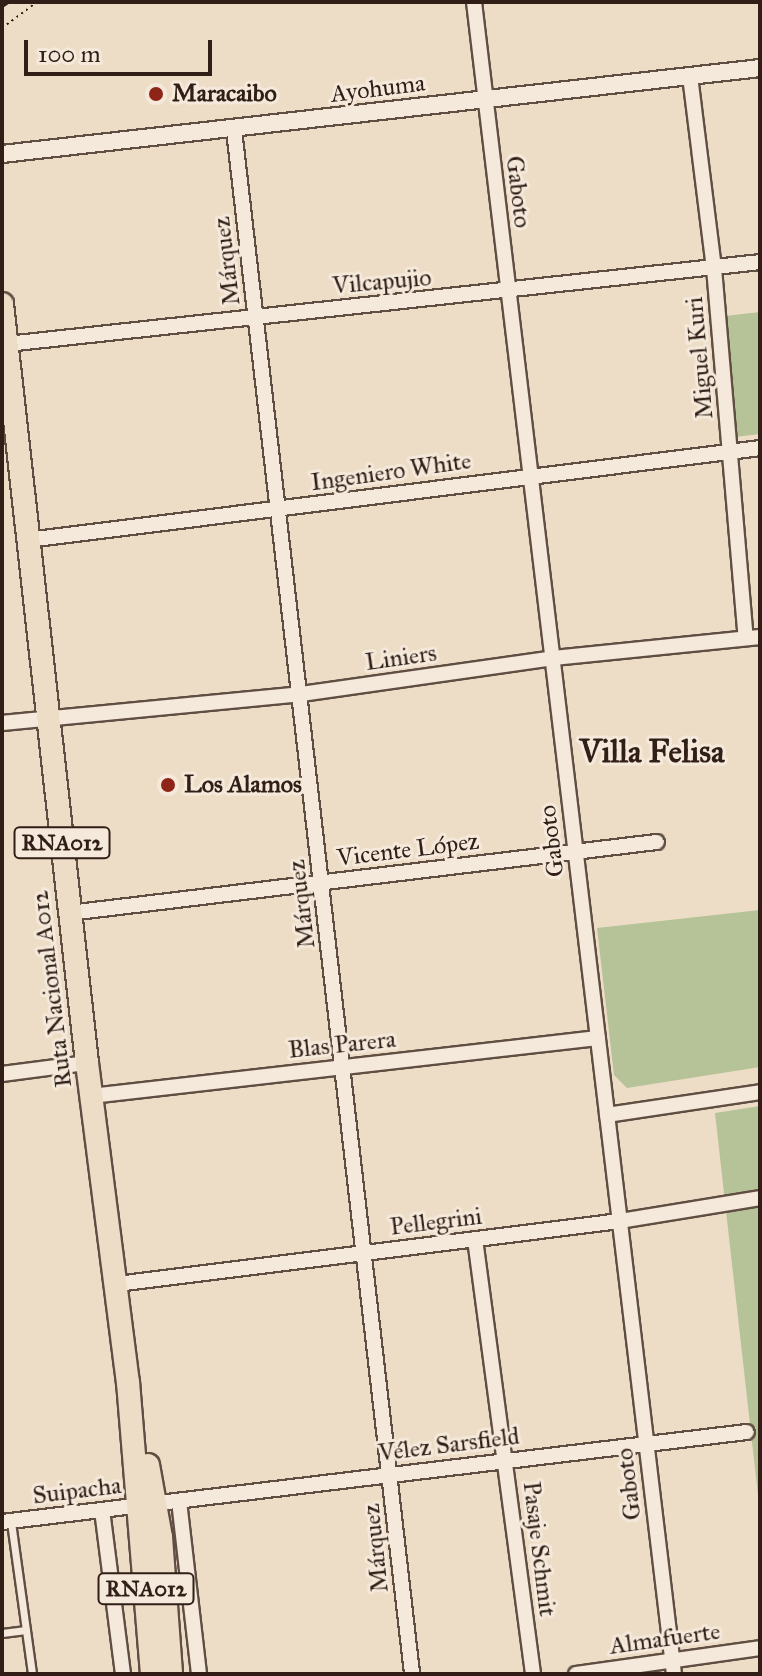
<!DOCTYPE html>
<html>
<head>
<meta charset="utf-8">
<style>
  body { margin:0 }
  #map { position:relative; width:762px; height:1676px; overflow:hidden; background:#eeddc6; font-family:"IM FELL Great Primer",serif }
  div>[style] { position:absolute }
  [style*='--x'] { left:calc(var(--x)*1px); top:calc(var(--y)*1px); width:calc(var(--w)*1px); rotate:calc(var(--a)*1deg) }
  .green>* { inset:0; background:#b6c297 }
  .path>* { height:2px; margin-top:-1px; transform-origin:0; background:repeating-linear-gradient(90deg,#301e17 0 2px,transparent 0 6px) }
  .roads { filter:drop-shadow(2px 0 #604e43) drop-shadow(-2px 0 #604e43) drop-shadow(0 2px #604e43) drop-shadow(0 -2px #604e43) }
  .service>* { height:7px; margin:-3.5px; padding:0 3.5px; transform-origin:3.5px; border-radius:3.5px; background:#f4e9da }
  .minor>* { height:14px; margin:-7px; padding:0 7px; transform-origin:7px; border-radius:7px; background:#f4e9da }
  .tertiary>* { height:16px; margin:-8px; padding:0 8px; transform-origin:8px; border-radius:8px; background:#f4e9da }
  .primary>* { height:22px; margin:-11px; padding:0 11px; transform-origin:11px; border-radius:11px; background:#eeddc6 }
  .rail>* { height:4px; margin-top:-2px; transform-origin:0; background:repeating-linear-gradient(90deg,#301e17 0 14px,transparent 0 28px) }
  .dots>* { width:22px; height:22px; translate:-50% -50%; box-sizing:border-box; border:4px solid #f4e9da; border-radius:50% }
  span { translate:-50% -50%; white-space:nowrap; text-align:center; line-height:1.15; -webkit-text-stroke:6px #f4e9da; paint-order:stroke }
  .shield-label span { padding:2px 6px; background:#f4e9da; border:2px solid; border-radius:6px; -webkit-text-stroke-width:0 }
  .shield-label { font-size:22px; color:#301e17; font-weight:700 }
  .street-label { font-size:24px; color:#301e17 }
  .poi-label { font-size:24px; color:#301e17; font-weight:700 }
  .left { translate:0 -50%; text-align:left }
  .district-label { font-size:32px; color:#301e17; font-weight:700 }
  .frame { position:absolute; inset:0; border:4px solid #301e17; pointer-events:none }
  .scale { position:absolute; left:24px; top:40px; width:188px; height:36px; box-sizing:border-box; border:4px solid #301e17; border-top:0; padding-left:10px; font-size:24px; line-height:28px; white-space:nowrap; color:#301e17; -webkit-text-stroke:6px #f4e9da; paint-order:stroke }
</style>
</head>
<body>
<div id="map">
  <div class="green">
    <i style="clip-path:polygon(760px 312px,760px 434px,735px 437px,725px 316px)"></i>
    <i style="clip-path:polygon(760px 910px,760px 1067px,627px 1088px,614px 1075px,597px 928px)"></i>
    <i style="clip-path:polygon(760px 1106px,760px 1513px,715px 1113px)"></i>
  </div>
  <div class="path">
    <i style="--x:2;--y:28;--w:44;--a:-36.6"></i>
  </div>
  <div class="roads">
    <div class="service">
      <i style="--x:11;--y:1522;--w:153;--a:82.1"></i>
      <i style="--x:2;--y:1633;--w:24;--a:-7"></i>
    </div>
    <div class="minor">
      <i style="--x:474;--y:2;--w:1684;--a:83.18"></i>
      <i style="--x:690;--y:76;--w:193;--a:82.9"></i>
      <i style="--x:714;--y:268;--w:371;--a:85.1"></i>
      <i style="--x:234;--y:130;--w:1554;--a:83.42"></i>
      <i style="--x:7;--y:344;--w:757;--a:-6.21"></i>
      <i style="--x:28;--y:540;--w:738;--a:-7.16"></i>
      <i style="--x:2;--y:723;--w:300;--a:-5.5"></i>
      <i style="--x:301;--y:694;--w:255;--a:-8.1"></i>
      <i style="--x:553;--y:658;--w:208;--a:-5.8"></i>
      <i style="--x:69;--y:913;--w:592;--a:-6.89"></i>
      <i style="--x:2;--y:1074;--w:86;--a:-7.4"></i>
      <i style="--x:91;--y:1096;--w:510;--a:-6.53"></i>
      <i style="--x:607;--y:1115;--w:155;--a:-8.5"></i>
      <i style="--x:475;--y:1239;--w:439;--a:82.4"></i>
      <i style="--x:117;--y:1284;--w:507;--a:-7.14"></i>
      <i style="--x:620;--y:1221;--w:142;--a:-9.3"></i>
      <i style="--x:179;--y:1501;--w:174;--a:83.4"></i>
      <i style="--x:102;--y:1510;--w:165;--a:82.7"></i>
      <i style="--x:2;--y:1522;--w:750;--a:-6.89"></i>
      <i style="--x:576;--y:1674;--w:186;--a:-8"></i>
    </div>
    <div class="tertiary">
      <i style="--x:2;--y:154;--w:763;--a:-6.47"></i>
    </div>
    <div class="primary">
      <i style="--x:2;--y:304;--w:764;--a:83.61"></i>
      <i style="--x:87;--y:1063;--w:322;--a:82.7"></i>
      <i style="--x:128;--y:1382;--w:293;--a:85.3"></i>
      <i style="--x:148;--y:1465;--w:73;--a:79.8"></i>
      <i style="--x:161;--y:1537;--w:137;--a:85.8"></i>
    </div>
  </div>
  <div class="rail">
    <i style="--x:2;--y:6;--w:7;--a:-34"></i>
  </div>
  <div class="dots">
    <i style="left:156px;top:94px;background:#8f2418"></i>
    <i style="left:168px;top:785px;background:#8f2418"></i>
  </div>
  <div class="shield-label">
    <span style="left:62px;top:843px">RNA012</span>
    <span style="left:146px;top:1589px">RNA012</span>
  </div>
  <div class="street-label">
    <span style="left:378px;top:89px;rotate:-7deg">Ayohuma</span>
    <span style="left:518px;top:192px;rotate:83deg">Gaboto</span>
    <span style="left:227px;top:261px;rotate:-97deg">Márquez</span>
    <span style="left:382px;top:282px;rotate:-5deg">Vilcapujio</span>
    <span style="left:700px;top:358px;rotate:-95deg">Miguel Kuri</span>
    <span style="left:391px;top:472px;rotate:-8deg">Ingeniero White</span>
    <span style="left:401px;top:658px;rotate:-8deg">Liniers</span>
    <span style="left:552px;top:841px;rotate:-97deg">Gaboto</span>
    <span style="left:408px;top:850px;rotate:-7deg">Vicente López</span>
    <span style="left:302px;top:904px;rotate:-97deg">Márquez</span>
    <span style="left:52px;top:989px;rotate:-97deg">Ruta Nacional A012</span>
    <span style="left:342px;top:1045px;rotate:-6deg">Blas Parera</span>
    <span style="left:436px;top:1222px;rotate:-7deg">Pellegrini</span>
    <span style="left:449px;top:1445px;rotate:-7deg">Vélez Sarsfield</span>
    <span style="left:629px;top:1484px;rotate:-97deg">Gaboto</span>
    <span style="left:77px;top:1491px;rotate:-7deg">Suipacha</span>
    <span style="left:376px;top:1548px;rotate:-96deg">Márquez</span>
    <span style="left:539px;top:1549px;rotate:83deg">Pasaje Schmit</span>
    <span style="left:665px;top:1639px;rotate:-8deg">Almafuerte</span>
  </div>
  <div class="poi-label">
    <span class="left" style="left:172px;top:94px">Maracaibo</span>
    <span class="left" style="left:184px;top:785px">Los Alamos</span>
  </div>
  <div class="district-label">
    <span style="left:652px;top:752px">Villa Felisa</span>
  </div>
  <div class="frame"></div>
  <div class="scale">100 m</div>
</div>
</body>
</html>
